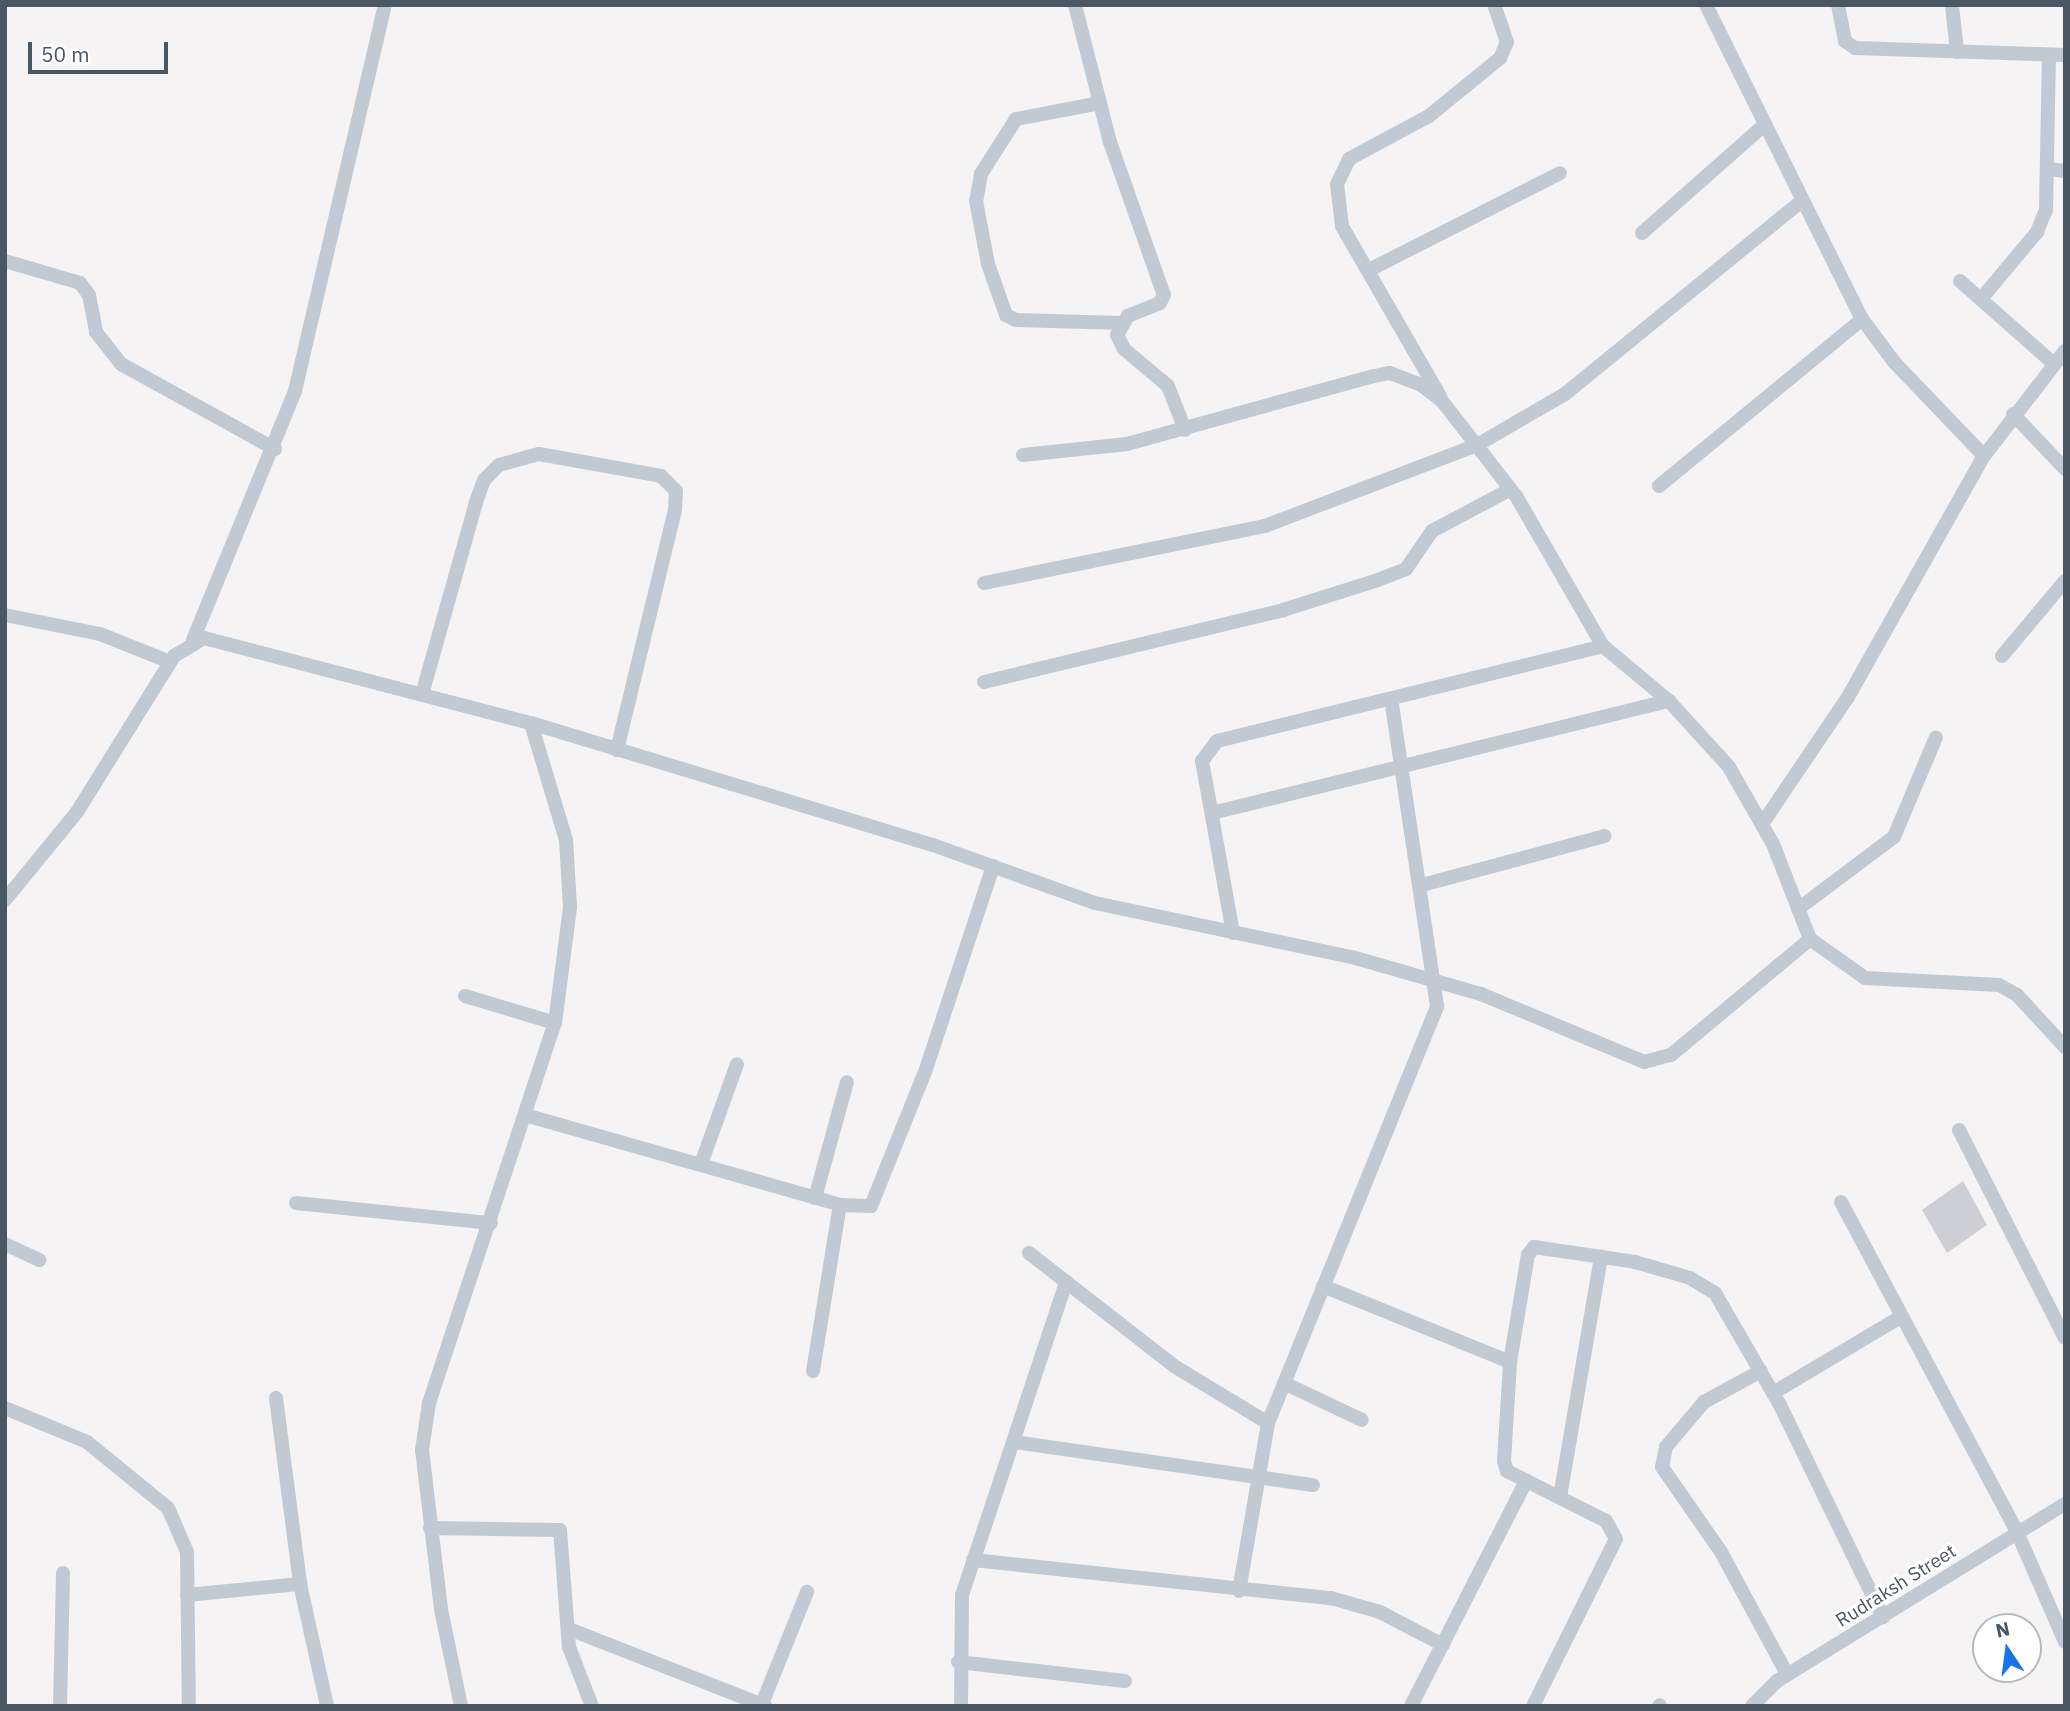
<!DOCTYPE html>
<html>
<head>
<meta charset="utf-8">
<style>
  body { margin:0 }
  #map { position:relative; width:2070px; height:1711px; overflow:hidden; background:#f5f3f3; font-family:"IBM Plex Sans",sans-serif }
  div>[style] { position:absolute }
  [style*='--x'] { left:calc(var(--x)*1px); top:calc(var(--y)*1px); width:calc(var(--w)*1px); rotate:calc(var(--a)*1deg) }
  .building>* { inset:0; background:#cdcfd5 }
  .street>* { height:14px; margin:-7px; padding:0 7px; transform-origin:7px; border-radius:7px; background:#c1cad2 }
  span { translate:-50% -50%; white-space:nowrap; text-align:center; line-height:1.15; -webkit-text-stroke:6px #fff; paint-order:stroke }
  .street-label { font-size:19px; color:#4a5661 }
  .frame { position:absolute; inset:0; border:7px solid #4a5661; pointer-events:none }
  .north { position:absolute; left:1972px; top:1613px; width:70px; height:70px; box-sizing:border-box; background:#fff; border:2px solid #b7bbc0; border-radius:50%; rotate:347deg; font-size:19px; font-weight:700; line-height:28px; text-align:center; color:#4a5661 }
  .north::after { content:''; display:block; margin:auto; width:24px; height:32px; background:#1a73e8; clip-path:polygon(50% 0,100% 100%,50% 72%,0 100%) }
  .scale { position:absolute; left:28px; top:42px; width:140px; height:32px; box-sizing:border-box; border:4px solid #4a5661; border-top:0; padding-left:9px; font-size:21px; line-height:24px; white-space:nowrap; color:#4a5661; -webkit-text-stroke:5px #fff; paint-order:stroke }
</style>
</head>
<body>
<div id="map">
  <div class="building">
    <i style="clip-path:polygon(1963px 1181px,1987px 1225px,1947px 1253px,1922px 1210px)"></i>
  </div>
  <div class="street">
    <i style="--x:1075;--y:5;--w:141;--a:75.7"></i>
    <i style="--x:1110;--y:142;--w:162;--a:70.6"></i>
    <i style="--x:1164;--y:295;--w:9;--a:117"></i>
    <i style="--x:1160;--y:303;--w:35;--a:158"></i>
    <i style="--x:1128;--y:316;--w:22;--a:120"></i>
    <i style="--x:1117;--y:335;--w:16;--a:63"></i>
    <i style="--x:1124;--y:349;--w:57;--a:40.1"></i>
    <i style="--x:1168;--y:386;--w:47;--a:68.9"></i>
    <i style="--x:1706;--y:5;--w:351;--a:63.6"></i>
    <i style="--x:1862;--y:319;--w:54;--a:53.3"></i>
    <i style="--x:1894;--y:362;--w:130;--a:46.2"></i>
    <i style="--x:1838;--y:5;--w:37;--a:79"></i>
    <i style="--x:1845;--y:41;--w:12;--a:35"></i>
    <i style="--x:1855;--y:48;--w:210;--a:1.9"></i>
    <i style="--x:1952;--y:5;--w:47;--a:83.9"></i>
    <i style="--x:1100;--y:103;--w:86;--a:169.2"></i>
    <i style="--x:1016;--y:119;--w:65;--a:122.5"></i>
    <i style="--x:981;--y:174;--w:27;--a:100"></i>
    <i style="--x:976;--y:201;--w:64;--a:79.2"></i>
    <i style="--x:988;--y:264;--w:54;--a:70.6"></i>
    <i style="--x:1006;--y:315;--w:11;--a:27"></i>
    <i style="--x:1016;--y:320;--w:105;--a:1.6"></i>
    <i style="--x:2049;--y:169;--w:16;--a:7"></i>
    <i style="--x:1642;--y:233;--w:162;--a:-41.5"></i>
    <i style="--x:5;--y:261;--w:78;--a:16.3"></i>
    <i style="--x:80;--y:283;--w:15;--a:53"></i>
    <i style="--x:89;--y:295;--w:38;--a:79"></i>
    <i style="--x:96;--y:332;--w:41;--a:52"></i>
    <i style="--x:121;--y:364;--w:176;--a:28.9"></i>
    <i style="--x:1369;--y:270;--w:214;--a:-26.9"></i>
    <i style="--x:1960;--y:281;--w:125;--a:41.4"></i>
    <i style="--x:1981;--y:299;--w:87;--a:-50.1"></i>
    <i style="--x:2037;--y:232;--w:24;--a:-68"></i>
    <i style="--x:2046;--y:210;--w:155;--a:-88.9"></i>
    <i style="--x:1440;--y:396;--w:196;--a:-120"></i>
    <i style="--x:1342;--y:226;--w:42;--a:-96.8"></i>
    <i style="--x:1337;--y:184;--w:28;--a:-64"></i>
    <i style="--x:1349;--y:159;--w:91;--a:-28.3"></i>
    <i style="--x:1429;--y:116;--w:92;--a:-39.2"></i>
    <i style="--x:1500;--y:58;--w:17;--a:-66"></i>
    <i style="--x:1507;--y:42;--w:39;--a:-109"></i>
    <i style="--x:2013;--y:414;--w:76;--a:46.6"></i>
    <i style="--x:1023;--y:455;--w:105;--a:-6"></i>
    <i style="--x:1127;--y:444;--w:256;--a:-15.4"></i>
    <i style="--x:1374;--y:376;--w:16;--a:-11"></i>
    <i style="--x:1390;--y:373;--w:33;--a:21"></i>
    <i style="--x:1421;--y:385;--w:26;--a:37"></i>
    <i style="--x:1442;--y:401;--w:120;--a:52.1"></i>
    <i style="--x:1516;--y:496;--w:173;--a:59.9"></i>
    <i style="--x:1603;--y:646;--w:86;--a:39.8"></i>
    <i style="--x:1669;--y:701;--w:89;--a:47.7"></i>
    <i style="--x:1729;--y:767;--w:89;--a:60.3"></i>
    <i style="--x:1773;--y:844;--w:102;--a:68.7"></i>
    <i style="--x:1810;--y:939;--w:67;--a:35.3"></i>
    <i style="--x:1865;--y:978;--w:134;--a:3"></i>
    <i style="--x:1999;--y:985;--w:21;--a:29"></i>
    <i style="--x:2017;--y:995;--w:71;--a:47.3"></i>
    <i style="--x:1659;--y:486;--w:263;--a:-39.4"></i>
    <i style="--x:984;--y:583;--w:287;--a:-11.5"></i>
    <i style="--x:1265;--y:526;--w:227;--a:-20.9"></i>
    <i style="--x:1477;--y:445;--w:102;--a:-30.1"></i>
    <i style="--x:1565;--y:394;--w:302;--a:-39.2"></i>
    <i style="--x:5;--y:615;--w:97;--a:11.3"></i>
    <i style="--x:100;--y:634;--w:75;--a:21.8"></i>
    <i style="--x:193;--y:640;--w:269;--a:-67.7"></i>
    <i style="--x:295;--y:391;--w:396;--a:-76.9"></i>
    <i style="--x:2002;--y:656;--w:98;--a:-50"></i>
    <i style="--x:984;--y:682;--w:308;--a:-13.5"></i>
    <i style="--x:1283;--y:610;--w:96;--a:-17.5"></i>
    <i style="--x:1375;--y:581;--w:33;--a:-21"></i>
    <i style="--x:1406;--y:569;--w:46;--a:-55.6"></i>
    <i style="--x:1432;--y:531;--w:89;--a:-28"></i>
    <i style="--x:423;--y:691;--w:196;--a:-74.3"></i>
    <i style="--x:476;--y:502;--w:23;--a:-70"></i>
    <i style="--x:484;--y:480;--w:21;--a:-45"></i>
    <i style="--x:499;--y:465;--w:41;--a:-15.4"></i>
    <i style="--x:539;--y:454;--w:124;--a:10.2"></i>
    <i style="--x:661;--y:476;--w:21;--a:45"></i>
    <i style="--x:676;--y:491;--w:19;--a:93"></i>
    <i style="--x:675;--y:510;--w:247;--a:103.6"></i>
    <i style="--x:1212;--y:813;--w:471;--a:-13.8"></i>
    <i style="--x:1762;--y:824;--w:153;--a:-55.9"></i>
    <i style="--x:1848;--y:697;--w:277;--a:-60.6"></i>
    <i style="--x:1984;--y:456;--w:133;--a:-52.4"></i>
    <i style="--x:1422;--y:885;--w:189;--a:-15"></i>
    <i style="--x:5;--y:900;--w:114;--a:-50.7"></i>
    <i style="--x:77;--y:812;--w:184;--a:-58.1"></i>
    <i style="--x:174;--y:656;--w:35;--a:-31"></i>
    <i style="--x:204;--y:638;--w:338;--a:14.6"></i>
    <i style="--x:531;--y:723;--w:420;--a:16.9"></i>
    <i style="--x:933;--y:845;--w:172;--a:19.7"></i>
    <i style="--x:1095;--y:903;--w:263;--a:11.9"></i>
    <i style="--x:1352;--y:957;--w:134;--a:16"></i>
    <i style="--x:1481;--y:994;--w:177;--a:22.6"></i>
    <i style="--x:1644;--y:1062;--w:28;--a:-15"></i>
    <i style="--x:1671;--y:1055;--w:181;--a:-39.8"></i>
    <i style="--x:1798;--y:909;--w:120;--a:-36.9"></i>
    <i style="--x:1894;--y:837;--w:108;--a:-67.2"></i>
    <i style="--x:1233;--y:933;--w:175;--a:-100.2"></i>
    <i style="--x:1202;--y:761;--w:25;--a:-53"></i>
    <i style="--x:1217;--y:741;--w:398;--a:-13.8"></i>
    <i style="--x:465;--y:996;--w:94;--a:16.7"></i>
    <i style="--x:525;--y:1115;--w:328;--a:15.9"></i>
    <i style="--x:840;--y:1205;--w:31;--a:2"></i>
    <i style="--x:871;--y:1206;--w:144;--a:-68.1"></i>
    <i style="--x:925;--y:1072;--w:217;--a:-71.7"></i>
    <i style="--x:1959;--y:1130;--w:233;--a:63"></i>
    <i style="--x:701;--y:1164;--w:106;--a:-70.2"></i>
    <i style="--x:815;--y:1198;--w:120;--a:-74.6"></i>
    <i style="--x:1841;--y:1202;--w:374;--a:61.9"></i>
    <i style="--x:2017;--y:1532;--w:120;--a:66.4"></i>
    <i style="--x:296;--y:1203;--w:196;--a:5.9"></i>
    <i style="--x:5;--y:1244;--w:38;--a:25"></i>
    <i style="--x:1029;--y:1253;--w:184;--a:37.9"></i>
    <i style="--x:1174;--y:1366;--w:110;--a:31.2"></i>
    <i style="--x:1323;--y:1286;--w:202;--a:22.1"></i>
    <i style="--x:813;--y:1371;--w:168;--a:-80.8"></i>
    <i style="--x:1761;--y:1371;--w:65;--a:151.5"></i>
    <i style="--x:1704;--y:1402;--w:59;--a:130.2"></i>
    <i style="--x:1666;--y:1447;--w:20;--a:101"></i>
    <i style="--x:1662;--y:1467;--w:103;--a:55.2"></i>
    <i style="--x:1721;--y:1552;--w:139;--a:61.6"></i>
    <i style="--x:1284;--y:1383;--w:86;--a:25.4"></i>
    <i style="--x:1773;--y:1393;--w:150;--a:-30.8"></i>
    <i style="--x:276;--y:1398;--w:188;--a:82.6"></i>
    <i style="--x:300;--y:1584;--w:125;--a:77.5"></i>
    <i style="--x:5;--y:1408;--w:89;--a:22.5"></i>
    <i style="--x:87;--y:1442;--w:104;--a:39.2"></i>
    <i style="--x:168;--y:1508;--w:48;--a:66.6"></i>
    <i style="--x:187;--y:1552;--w:154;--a:89.3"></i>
    <i style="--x:1014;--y:1442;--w:302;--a:8.2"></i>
    <i style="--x:1560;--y:1497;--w:244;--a:-80.3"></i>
    <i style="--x:430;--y:1528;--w:130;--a:0.9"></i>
    <i style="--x:560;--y:1530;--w:117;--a:85.6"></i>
    <i style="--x:569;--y:1647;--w:63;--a:68.7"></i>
    <i style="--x:973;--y:1560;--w:360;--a:6.1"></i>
    <i style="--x:1331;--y:1598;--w:51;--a:15.9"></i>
    <i style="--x:1380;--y:1612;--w:71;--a:27.6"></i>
    <i style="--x:1239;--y:1591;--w:170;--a:-80.2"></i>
    <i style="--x:1268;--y:1423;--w:450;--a:-67.9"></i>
    <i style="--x:1437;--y:1006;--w:309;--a:-98.5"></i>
    <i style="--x:187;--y:1595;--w:114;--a:-5.6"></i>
    <i style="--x:569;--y:1629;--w:211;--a:21.4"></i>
    <i style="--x:958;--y:1662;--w:168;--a:6.5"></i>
    <i style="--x:762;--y:1704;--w:121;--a:-68.1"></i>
    <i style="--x:60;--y:1706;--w:133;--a:-88.7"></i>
    <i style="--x:461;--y:1706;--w:99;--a:-101.7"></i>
    <i style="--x:441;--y:1609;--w:160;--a:-96.8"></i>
    <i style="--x:422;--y:1450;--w:48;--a:-81.5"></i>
    <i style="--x:429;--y:1403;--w:400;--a:-71.7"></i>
    <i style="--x:555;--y:1023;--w:117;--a:-82.6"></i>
    <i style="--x:570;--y:907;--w:67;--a:-93.4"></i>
    <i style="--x:566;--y:840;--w:122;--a:-106.7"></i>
    <i style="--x:961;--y:1706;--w:111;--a:-89.5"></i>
    <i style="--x:962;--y:1595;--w:330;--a:-71.6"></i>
    <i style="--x:1411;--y:1706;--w:253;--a:-62.9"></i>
    <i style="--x:1533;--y:1706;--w:186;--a:-63.6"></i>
    <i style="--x:1616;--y:1539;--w:21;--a:-119"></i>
    <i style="--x:1606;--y:1521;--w:111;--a:-153.2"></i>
    <i style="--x:1507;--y:1471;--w:10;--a:-107"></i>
    <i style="--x:1504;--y:1461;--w:99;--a:-86.5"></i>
    <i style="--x:1510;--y:1362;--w:109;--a:-80.5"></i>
    <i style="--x:1528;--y:1255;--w:10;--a:-53"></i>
    <i style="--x:1534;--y:1247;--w:102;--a:8.4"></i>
    <i style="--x:1635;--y:1262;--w:57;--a:16.2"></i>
    <i style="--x:1690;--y:1278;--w:29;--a:31"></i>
    <i style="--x:1715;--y:1293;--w:129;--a:59.9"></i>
    <i style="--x:1780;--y:1405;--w:236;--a:64.1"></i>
    <i style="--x:1659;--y:1706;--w:1;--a:-45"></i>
    <i style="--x:1752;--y:1706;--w:35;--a:-45"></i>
    <i style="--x:1777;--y:1681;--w:338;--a:-31.6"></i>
  </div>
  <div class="street-label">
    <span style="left:1896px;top:1586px;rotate:-32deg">Rudraksh Street</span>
  </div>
  <div class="frame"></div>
  <div class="north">N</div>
  <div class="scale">50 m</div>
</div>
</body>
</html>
